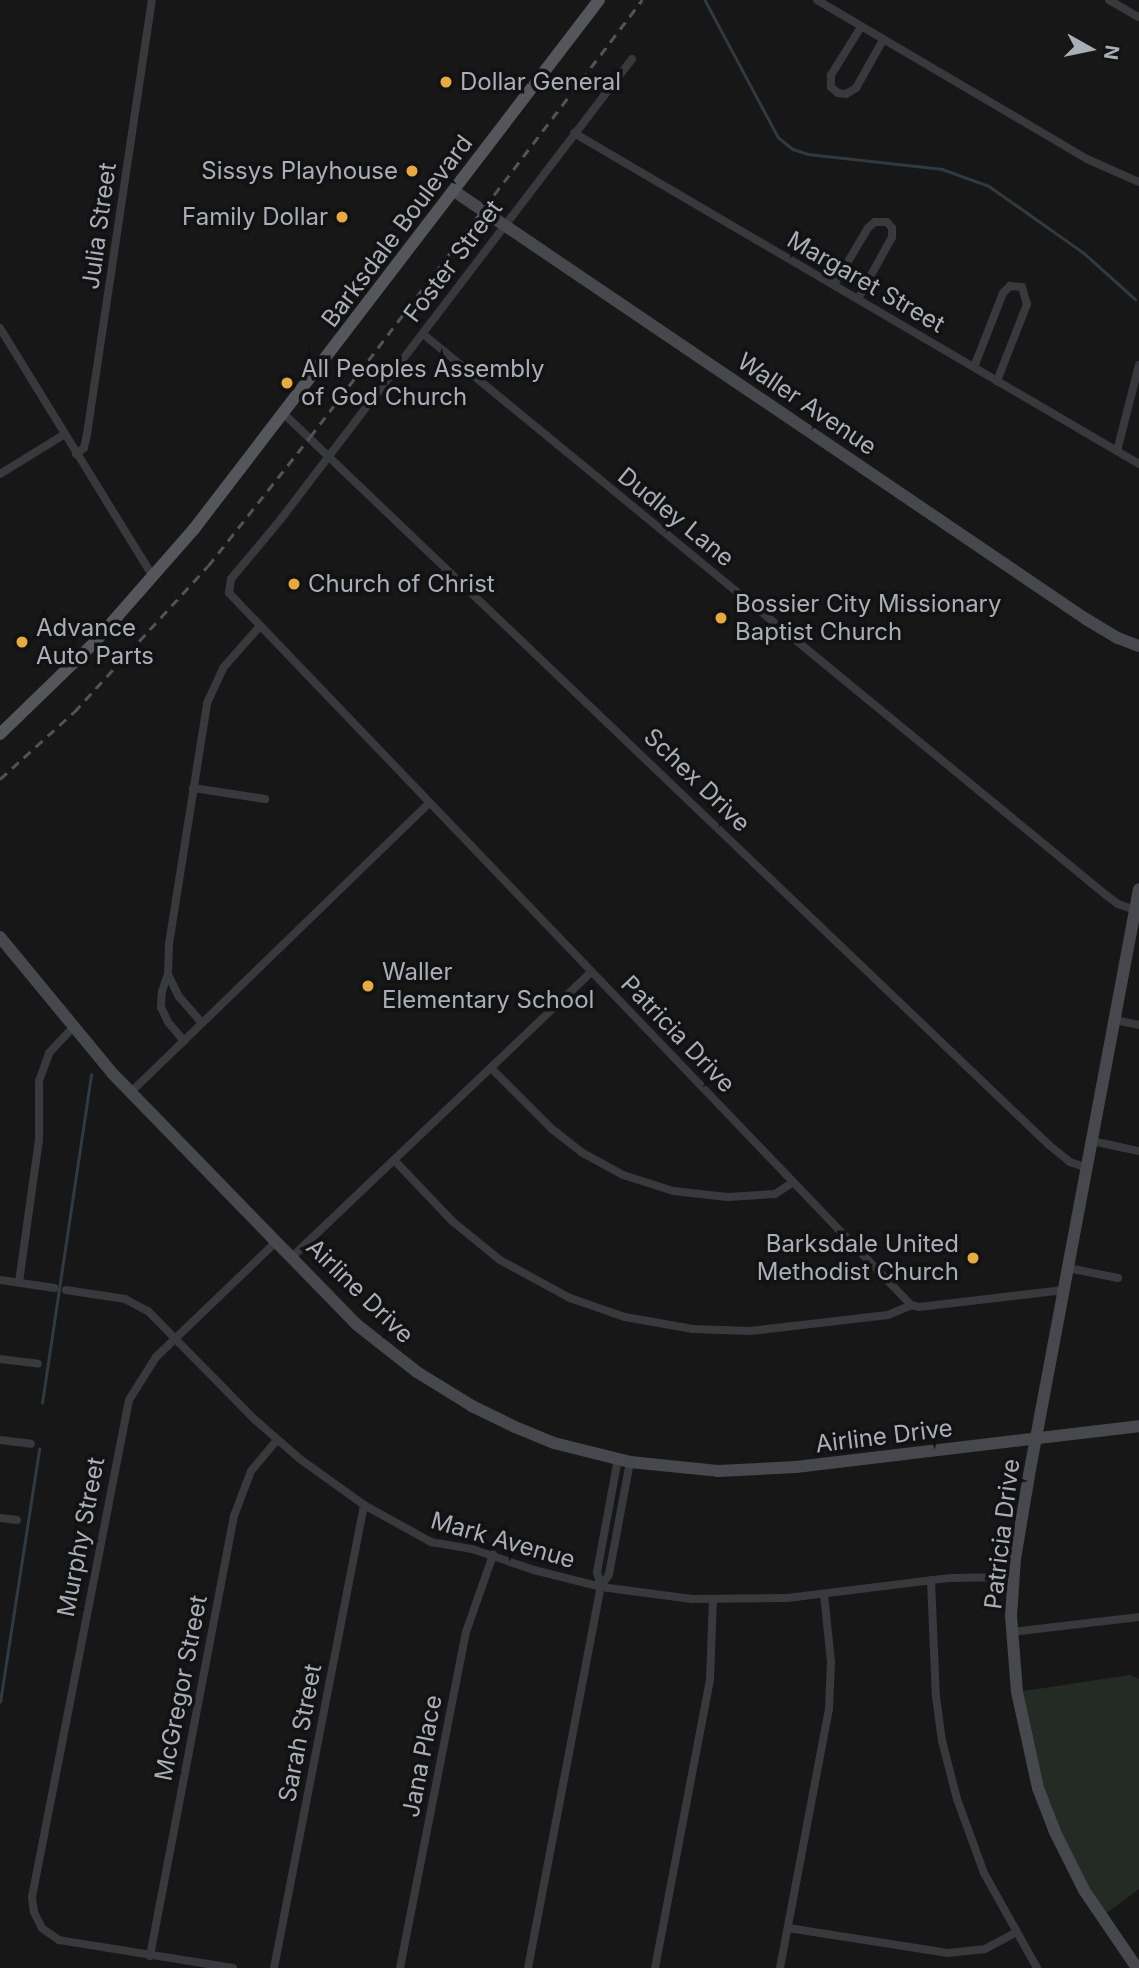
<!DOCTYPE html>
<html>
<head>
<meta charset="utf-8">
<style>
  body { margin:0 }
  #map { position:relative; width:1139px; height:1968px; overflow:hidden; background:#171718; font-family:Inter,sans-serif }
  div>[style] { position:absolute }
  [style*='--x'] { left:calc(var(--x)*1px); top:calc(var(--y)*1px); width:calc(var(--w)*1px); rotate:calc(var(--a)*1deg) }
  .green>* { inset:0; background:#232b24 }
  .stream>* { height:2.5px; margin:-1.25px; padding:0 1.25px; transform-origin:1.25px; border-radius:1.25px; background:#303a41 }
  .street>* { height:8px; margin:-4px; padding:0 4px; transform-origin:4px; border-radius:4px; background:#38393d }
  .secondary>* { height:12px; margin:-6px; padding:0 6px; transform-origin:6px; border-radius:6px; background:#46484d }
  .primary>* { height:12px; margin:-6px; padding:0 6px; transform-origin:6px; border-radius:6px; background:#54565c }
  .rail>* { height:2.5px; margin-top:-1.25px; transform-origin:0; background:repeating-linear-gradient(90deg,#515358 0 9px,transparent 0 16px) }
  .dots>* { width:19px; height:19px; translate:-50% -50%; box-sizing:border-box; border:4px solid #121213; border-radius:50% }
  span { translate:-50% -50%; white-space:nowrap; text-align:center; line-height:1.15; -webkit-text-stroke:7px #121213; paint-order:stroke }
  .poi-label { font-size:24px; color:#aaaeb8 }
  .left { translate:0 -50%; text-align:left }
  .right { translate:-100% -50%; text-align:right }
  .street-label { font-size:24px; color:#aaaeb8 }
  .north { position:absolute; left:1055px; top:14px; width:70px; height:70px; -webkit-text-stroke:5px #121213; paint-order:stroke; rotate:99deg; font-size:19px; font-weight:700; line-height:28px; text-align:center; color:#aaaeb8 }
  .north::after { content:''; display:block; margin:auto; width:24px; height:32px; background:#aaaeb8; clip-path:polygon(50% 0,100% 100%,50% 72%,0 100%) }
</style>
</head>
<body>
<div id="map">
  <div class="green">
    <i style="clip-path:polygon(1130px 1675px,1139px 1679px,1139px 1889px,1100px 1918px,1038px 1788px,1017px 1692px)"></i>
  </div>
  <div class="stream">
    <i style="--x:705;--y:0;--w:155;--a:61.9"></i>
    <i style="--x:778;--y:137;--w:19;--a:39"></i>
    <i style="--x:793;--y:149;--w:16;--a:18"></i>
    <i style="--x:808;--y:154;--w:135;--a:6.4"></i>
    <i style="--x:942;--y:169;--w:50;--a:19.9"></i>
    <i style="--x:989;--y:186;--w:116;--a:35.2"></i>
    <i style="--x:1084;--y:253;--w:69;--a:42"></i>
    <i style="--x:42;--y:1403;--w:332;--a:-81.5"></i>
    <i style="--x:0;--y:1702;--w:256;--a:-81.2"></i>
  </div>
  <div class="street">
    <i style="--x:817;--y:0;--w:313;--a:30.5"></i>
    <i style="--x:1087;--y:159;--w:57;--a:23.9"></i>
    <i style="--x:1109;--y:0;--w:34;--a:30"></i>
    <i style="--x:861;--y:27;--w:57;--a:122"></i>
    <i style="--x:831;--y:75;--w:12;--a:90"></i>
    <i style="--x:831;--y:87;--w:9;--a:41"></i>
    <i style="--x:838;--y:93;--w:8;--a:7"></i>
    <i style="--x:846;--y:94;--w:12;--a:-31"></i>
    <i style="--x:856;--y:88;--w:55;--a:-60.6"></i>
    <i style="--x:632;--y:59;--w:579;--a:127.35"></i>
    <i style="--x:281;--y:519;--w:78;--a:129.8"></i>
    <i style="--x:231;--y:579;--w:14;--a:98"></i>
    <i style="--x:229;--y:593;--w:986;--a:46.23"></i>
    <i style="--x:911;--y:1305;--w:8;--a:14"></i>
    <i style="--x:919;--y:1307;--w:146;--a:-6.7"></i>
    <i style="--x:574;--y:133;--w:655;--a:30.36"></i>
    <i style="--x:834;--y:285;--w:66;--a:-59.2"></i>
    <i style="--x:868;--y:228;--w:9;--a:-41"></i>
    <i style="--x:875;--y:222;--w:12;--a:0"></i>
    <i style="--x:887;--y:222;--w:8;--a:50"></i>
    <i style="--x:892;--y:228;--w:9;--a:90"></i>
    <i style="--x:892;--y:237;--w:71;--a:118.7"></i>
    <i style="--x:0;--y:328;--w:292;--a:58.4"></i>
    <i style="--x:423;--y:334;--w:884;--a:39.4"></i>
    <i style="--x:1106;--y:895;--w:15;--a:37"></i>
    <i style="--x:1118;--y:904;--w:18;--a:19"></i>
    <i style="--x:974;--y:367;--w:79;--a:-68.6"></i>
    <i style="--x:1003;--y:293;--w:10;--a:-45"></i>
    <i style="--x:1010;--y:286;--w:12;--a:5"></i>
    <i style="--x:1022;--y:287;--w:18;--a:74"></i>
    <i style="--x:1027;--y:304;--w:83;--a:111.3"></i>
    <i style="--x:284;--y:414;--w:1058;--a:43.7"></i>
    <i style="--x:1049;--y:1145;--w:27;--a:39"></i>
    <i style="--x:1070;--y:1162;--w:18;--a:19"></i>
    <i style="--x:1117;--y:451;--w:89;--a:-75.7"></i>
    <i style="--x:76;--y:454;--w:10;--a:-37"></i>
    <i style="--x:84;--y:448;--w:14;--a:-78"></i>
    <i style="--x:87;--y:434;--w:439;--a:-81.5"></i>
    <i style="--x:0;--y:474;--w:76;--a:-31.6"></i>
    <i style="--x:193;--y:788;--w:73;--a:8.7"></i>
    <i style="--x:168;--y:974;--w:18;--a:109"></i>
    <i style="--x:162;--y:991;--w:16;--a:94"></i>
    <i style="--x:161;--y:1007;--w:17;--a:65"></i>
    <i style="--x:168;--y:1022;--w:25;--a:50"></i>
    <i style="--x:1114;--y:1020;--w:25;--a:11"></i>
    <i style="--x:202;--y:1023;--w:35;--a:-131"></i>
    <i style="--x:179;--y:997;--w:25;--a:-116"></i>
    <i style="--x:168;--y:974;--w:30;--a:-88"></i>
    <i style="--x:169;--y:944;--w:244;--a:-81"></i>
    <i style="--x:207;--y:703;--w:38;--a:-65"></i>
    <i style="--x:223;--y:668;--w:56;--a:-48.6"></i>
    <i style="--x:491;--y:1068;--w:86;--a:45"></i>
    <i style="--x:552;--y:1129;--w:37;--a:38"></i>
    <i style="--x:581;--y:1152;--w:48;--a:28.7"></i>
    <i style="--x:623;--y:1175;--w:52;--a:17.7"></i>
    <i style="--x:673;--y:1191;--w:55;--a:6.2"></i>
    <i style="--x:728;--y:1197;--w:47;--a:-3.7"></i>
    <i style="--x:775;--y:1194;--w:20;--a:-33"></i>
    <i style="--x:131;--y:1092;--w:414;--a:-44.1"></i>
    <i style="--x:1092;--y:1141;--w:48;--a:12"></i>
    <i style="--x:394;--y:1160;--w:84;--a:46.4"></i>
    <i style="--x:452;--y:1221;--w:62;--a:39.1"></i>
    <i style="--x:500;--y:1260;--w:80;--a:28.5"></i>
    <i style="--x:570;--y:1298;--w:58;--a:19.1"></i>
    <i style="--x:625;--y:1317;--w:69;--a:10"></i>
    <i style="--x:693;--y:1329;--w:57;--a:2"></i>
    <i style="--x:750;--y:1331;--w:139;--a:-6.6"></i>
    <i style="--x:888;--y:1315;--w:25;--a:-23"></i>
    <i style="--x:293;--y:1256;--w:410;--a:-43.6"></i>
    <i style="--x:1068;--y:1268;--w:51;--a:11.3"></i>
    <i style="--x:0;--y:1280;--w:55;--a:8.4"></i>
    <i style="--x:19;--y:1282;--w:143;--a:-82"></i>
    <i style="--x:39;--y:1140;--w:59;--a:-90"></i>
    <i style="--x:39;--y:1081;--w:30;--a:-70"></i>
    <i style="--x:49;--y:1053;--w:35;--a:-47"></i>
    <i style="--x:66;--y:1290;--w:60;--a:8.7"></i>
    <i style="--x:125;--y:1299;--w:26;--a:28"></i>
    <i style="--x:148;--y:1311;--w:150;--a:45.5"></i>
    <i style="--x:253;--y:1418;--w:62;--a:41.1"></i>
    <i style="--x:300;--y:1459;--w:79;--a:35.7"></i>
    <i style="--x:364;--y:1505;--w:77;--a:28.9"></i>
    <i style="--x:431;--y:1542;--w:42;--a:9.7"></i>
    <i style="--x:472;--y:1549;--w:65;--a:18.7"></i>
    <i style="--x:534;--y:1570;--w:69;--a:14.2"></i>
    <i style="--x:601;--y:1587;--w:92;--a:7.5"></i>
    <i style="--x:692;--y:1599;--w:95;--a:-0.6"></i>
    <i style="--x:787;--y:1598;--w:165;--a:-7"></i>
    <i style="--x:951;--y:1578;--w:62;--a:-0.9"></i>
    <i style="--x:0;--y:1359;--w:38;--a:7"></i>
    <i style="--x:0;--y:1440;--w:31;--a:7"></i>
    <i style="--x:0;--y:1518;--w:17;--a:7"></i>
    <i style="--x:931;--y:1580;--w:117;--a:87.6"></i>
    <i style="--x:936;--y:1697;--w:44;--a:82.2"></i>
    <i style="--x:942;--y:1741;--w:60;--a:75.5"></i>
    <i style="--x:957;--y:1799;--w:79;--a:70"></i>
    <i style="--x:984;--y:1873;--w:109;--a:60.8"></i>
    <i style="--x:601;--y:1587;--w:16;--a:-105"></i>
    <i style="--x:597;--y:1572;--w:115;--a:-79.5"></i>
    <i style="--x:1012;--y:1632;--w:128;--a:-6.7"></i>
    <i style="--x:788;--y:1928;--w:162;--a:8.9"></i>
    <i style="--x:948;--y:1953;--w:37;--a:-6"></i>
    <i style="--x:985;--y:1949;--w:34;--a:-28"></i>
    <i style="--x:150;--y:1956;--w:448;--a:-79.2"></i>
    <i style="--x:234;--y:1516;--w:48;--a:-69.3"></i>
    <i style="--x:251;--y:1471;--w:40;--a:-50"></i>
    <i style="--x:233;--y:1968;--w:176;--a:-170.9"></i>
    <i style="--x:59;--y:1940;--w:21;--a:-145"></i>
    <i style="--x:42;--y:1928;--w:18;--a:-117"></i>
    <i style="--x:34;--y:1912;--w:15;--a:-98"></i>
    <i style="--x:32;--y:1897;--w:506;--a:-78.96"></i>
    <i style="--x:129;--y:1400;--w:51;--a:-57.9"></i>
    <i style="--x:156;--y:1357;--w:168;--a:-43.8"></i>
    <i style="--x:274;--y:1968;--w:472;--a:-79"></i>
    <i style="--x:400;--y:1968;--w:342;--a:-78.9"></i>
    <i style="--x:466;--y:1632;--w:82;--a:-70.7"></i>
    <i style="--x:528;--y:1968;--w:388;--a:-79.2"></i>
    <i style="--x:601;--y:1587;--w:15;--a:-58"></i>
    <i style="--x:609;--y:1574;--w:114;--a:-79.4"></i>
    <i style="--x:655;--y:1968;--w:293;--a:-79.2"></i>
    <i style="--x:710;--y:1680;--w:80;--a:-87.9"></i>
    <i style="--x:780;--y:1968;--w:264;--a:-79.3"></i>
    <i style="--x:829;--y:1709;--w:47;--a:-87.6"></i>
    <i style="--x:831;--y:1662;--w:68;--a:-95.9"></i>
  </div>
  <div class="secondary">
    <i style="--x:454;--y:191;--w:763;--a:34.11"></i>
    <i style="--x:1086;--y:619;--w:37;--a:31"></i>
    <i style="--x:1118;--y:638;--w:22;--a:21"></i>
    <i style="--x:0;--y:937;--w:176;--a:50.5"></i>
    <i style="--x:112;--y:1073;--w:350;--a:45.8"></i>
    <i style="--x:356;--y:1324;--w:78;--a:38.2"></i>
    <i style="--x:417;--y:1372;--w:65;--a:31.7"></i>
    <i style="--x:472;--y:1406;--w:48;--a:26"></i>
    <i style="--x:515;--y:1427;--w:42;--a:22.3"></i>
    <i style="--x:554;--y:1443;--w:78;--a:14"></i>
    <i style="--x:630;--y:1462;--w:88;--a:5.8"></i>
    <i style="--x:718;--y:1471;--w:78;--a:-2.9"></i>
    <i style="--x:796;--y:1467;--w:345;--a:-6.8"></i>
    <i style="--x:1137;--y:1968;--w:94;--a:-124.2"></i>
    <i style="--x:1084;--y:1890;--w:65;--a:-116.6"></i>
    <i style="--x:1055;--y:1832;--w:47;--a:-111.1"></i>
    <i style="--x:1038;--y:1788;--w:98;--a:-102.3"></i>
    <i style="--x:1017;--y:1692;--w:76;--a:-94.5"></i>
    <i style="--x:1011;--y:1616;--w:57;--a:-86"></i>
    <i style="--x:1015;--y:1559;--w:85;--a:-80.5"></i>
    <i style="--x:1029;--y:1475;--w:596;--a:-79.37"></i>
  </div>
  <div class="primary">
    <i style="--x:0;--y:734;--w:129;--a:-44.1"></i>
    <i style="--x:93;--y:644;--w:153;--a:-48.7"></i>
    <i style="--x:194;--y:529;--w:666;--a:-52.56"></i>
  </div>
  <div class="rail">
    <i style="--x:0;--y:779;--w:100;--a:-42.2"></i>
    <i style="--x:74;--y:712;--w:198;--a:-47.5"></i>
    <i style="--x:208;--y:566;--w:164;--a:-51.7"></i>
    <i style="--x:310;--y:437;--w:549;--a:-52.78"></i>
  </div>
  <div class="dots">
    <i style="left:446px;top:82px;background:#e6aa41"></i>
    <i style="left:412px;top:171px;background:#e6aa41"></i>
    <i style="left:342px;top:217px;background:#e6aa41"></i>
    <i style="left:287px;top:383px;background:#e6aa41"></i>
    <i style="left:294px;top:584px;background:#e6aa41"></i>
    <i style="left:721px;top:618px;background:#e6aa41"></i>
    <i style="left:22px;top:642px;background:#e6aa41"></i>
    <i style="left:368px;top:986px;background:#e6aa41"></i>
    <i style="left:973px;top:1258px;background:#e6aa41"></i>
  </div>
  <div class="poi-label">
    <span class="left" style="left:460px;top:82px">Dollar General</span>
    <span class="right" style="left:398px;top:171px">Sissys Playhouse</span>
    <span class="right" style="left:328px;top:217px">Family Dollar</span>
    <span class="left" style="left:301px;top:383px">All Peoples Assembly<br>of God Church</span>
    <span class="left" style="left:308px;top:584px">Church of Christ</span>
    <span class="left" style="left:735px;top:618px">Bossier City Missionary<br>Baptist Church</span>
    <span class="left" style="left:36px;top:642px">Advance<br>Auto Parts</span>
    <span class="left" style="left:382px;top:986px">Waller<br>Elementary School</span>
    <span class="right" style="left:959px;top:1258px">Barksdale United<br>Methodist Church</span>
  </div>
  <div class="street-label">
    <span style="left:99px;top:226px;rotate:-82deg">Julia Street</span>
    <span style="left:397px;top:231px;rotate:-53deg">Barksdale Boulevard</span>
    <span style="left:453px;top:261px;rotate:-53deg">Foster Street</span>
    <span style="left:866px;top:282px;rotate:30deg">Margaret Street</span>
    <span style="left:807px;top:404px;rotate:34deg">Waller Avenue</span>
    <span style="left:676px;top:517px;rotate:39deg">Dudley Lane</span>
    <span style="left:697px;top:780px;rotate:44deg">Schex Drive</span>
    <span style="left:678px;top:1034px;rotate:46deg">Patricia Drive</span>
    <span style="left:360px;top:1291px;rotate:44deg">Airline Drive</span>
    <span style="left:884px;top:1436px;rotate:-7deg">Airline Drive</span>
    <span style="left:1002px;top:1534px;rotate:-83deg">Patricia Drive</span>
    <span style="left:81px;top:1537px;rotate:-79deg">Murphy Street</span>
    <span style="left:503px;top:1540px;rotate:16deg">Mark Avenue</span>
    <span style="left:181px;top:1688px;rotate:-79deg">McGregor Street</span>
    <span style="left:300px;top:1733px;rotate:-79deg">Sarah Street</span>
    <span style="left:422px;top:1756px;rotate:-79deg">Jana Place</span>
  </div>
  <div class="north">N</div>
</div>
</body>
</html>
